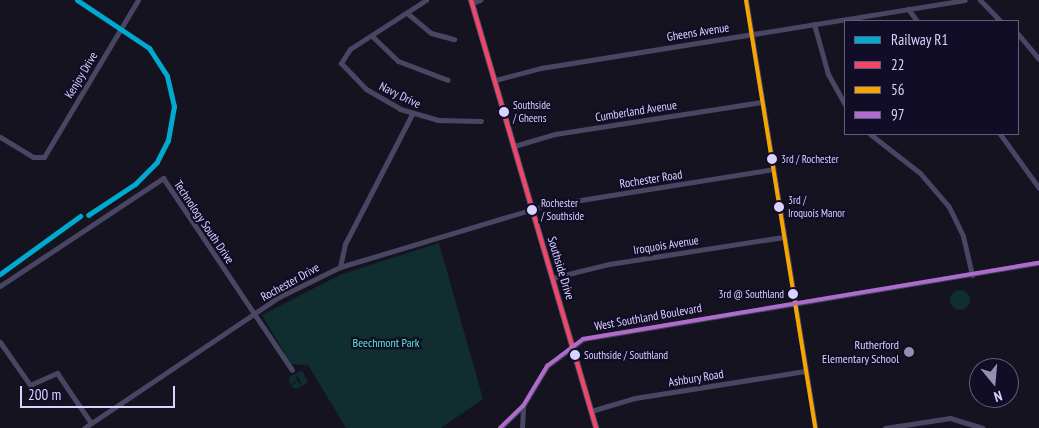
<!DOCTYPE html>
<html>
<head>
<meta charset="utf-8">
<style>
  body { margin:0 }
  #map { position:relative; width:1039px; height:428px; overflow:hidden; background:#161321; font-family:"PT Sans Narrow",sans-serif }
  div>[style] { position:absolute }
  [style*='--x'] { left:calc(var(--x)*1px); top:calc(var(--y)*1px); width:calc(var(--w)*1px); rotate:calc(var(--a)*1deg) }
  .green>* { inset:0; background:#102d2f }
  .round { border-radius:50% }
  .minor>* { height:5px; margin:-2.5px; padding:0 2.5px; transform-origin:2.5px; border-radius:2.5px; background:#484662 }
  .major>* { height:6px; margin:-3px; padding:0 3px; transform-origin:3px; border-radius:3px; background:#5d5173 }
  .bus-1>* { height:4px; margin:-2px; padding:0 2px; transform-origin:2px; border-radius:2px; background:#f34667 }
  .bus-2>* { height:4px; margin:-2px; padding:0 2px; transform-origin:2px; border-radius:2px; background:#f7a600 }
  .bus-3>* { height:4px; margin:-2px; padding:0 2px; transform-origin:2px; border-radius:2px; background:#b06ccc }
  .rail-1>* { height:5px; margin:-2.5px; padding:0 2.5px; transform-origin:2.5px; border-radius:2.5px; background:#00a9ce }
  .dots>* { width:14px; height:14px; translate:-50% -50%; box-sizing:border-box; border:2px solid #120d27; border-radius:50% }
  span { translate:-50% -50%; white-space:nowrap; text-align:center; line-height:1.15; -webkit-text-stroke:4.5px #120d27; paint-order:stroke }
  .bus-label { font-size:11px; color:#d9d3ff }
  .left { translate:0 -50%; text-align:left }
  .right { translate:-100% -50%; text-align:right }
  .street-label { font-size:12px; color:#d9d3ff }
  .park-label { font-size:12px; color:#53ebc8 }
  .poi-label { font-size:12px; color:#d9d3ff }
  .legend { position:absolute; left:844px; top:20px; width:175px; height:115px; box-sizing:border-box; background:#120d27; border:1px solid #625c7d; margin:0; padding:6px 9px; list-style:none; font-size:15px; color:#d9d3ff }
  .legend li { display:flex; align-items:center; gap:10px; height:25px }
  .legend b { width:25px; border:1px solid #625c7d }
  .north { position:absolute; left:969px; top:358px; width:50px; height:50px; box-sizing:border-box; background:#120d27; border:1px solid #625c7d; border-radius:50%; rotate:163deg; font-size:14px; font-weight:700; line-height:20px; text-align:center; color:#d9d3ff }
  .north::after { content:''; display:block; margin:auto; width:18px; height:22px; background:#9590b1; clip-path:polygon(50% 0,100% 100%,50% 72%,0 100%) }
  .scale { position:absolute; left:20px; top:386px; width:155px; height:22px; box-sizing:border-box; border:2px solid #d9d3ff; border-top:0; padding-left:6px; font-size:15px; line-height:18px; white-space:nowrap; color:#d9d3ff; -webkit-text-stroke:4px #120d27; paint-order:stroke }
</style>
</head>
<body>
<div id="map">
  <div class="green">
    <i style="clip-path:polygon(439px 243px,483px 399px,441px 428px,346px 428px,308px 365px,291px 364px,262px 315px,342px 274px)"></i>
    <i class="round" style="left:950px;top:290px;width:20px;height:20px"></i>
    <i style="clip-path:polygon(302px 370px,308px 382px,297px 389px,291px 386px,297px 381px,302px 385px,299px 378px,295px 374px,297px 380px,290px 385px,289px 377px)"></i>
  </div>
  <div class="minor">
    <i style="--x:426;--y:0;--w:90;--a:147.2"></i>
    <i style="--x:350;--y:49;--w:17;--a:123"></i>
    <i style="--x:341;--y:63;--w:36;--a:46"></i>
    <i style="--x:366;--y:89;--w:39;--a:30"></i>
    <i style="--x:400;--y:109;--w:40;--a:16"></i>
    <i style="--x:438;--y:120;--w:43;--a:1.3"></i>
    <i style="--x:746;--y:0;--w:434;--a:80.8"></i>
    <i style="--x:980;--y:0;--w:29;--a:46"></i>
    <i style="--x:472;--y:3;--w:9;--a:-21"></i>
    <i style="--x:908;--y:9;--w:15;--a:53"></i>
    <i style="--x:407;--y:13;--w:31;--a:40"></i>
    <i style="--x:431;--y:33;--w:24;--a:15"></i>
    <i style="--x:814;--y:24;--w:52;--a:74.4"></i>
    <i style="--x:828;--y:74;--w:35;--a:61"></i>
    <i style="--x:1018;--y:34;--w:33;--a:50"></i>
    <i style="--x:372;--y:36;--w:36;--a:44"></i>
    <i style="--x:398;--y:61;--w:53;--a:20.8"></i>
    <i style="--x:495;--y:80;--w:48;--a:-14.6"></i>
    <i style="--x:541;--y:68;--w:429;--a:-9.1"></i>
    <i style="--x:870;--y:134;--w:63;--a:38"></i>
    <i style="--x:920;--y:173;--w:45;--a:49.5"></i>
    <i style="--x:949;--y:207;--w:32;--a:64"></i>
    <i style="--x:963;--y:236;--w:40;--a:77"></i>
    <i style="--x:1000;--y:134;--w:67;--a:54.2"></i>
    <i style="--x:0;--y:137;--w:39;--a:31"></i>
    <i style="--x:33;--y:157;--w:11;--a:0"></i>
    <i style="--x:44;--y:157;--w:183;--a:-59.1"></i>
    <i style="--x:514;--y:146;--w:43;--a:-16.3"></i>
    <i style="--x:555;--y:134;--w:209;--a:-8.8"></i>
    <i style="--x:340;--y:267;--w:24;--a:-78"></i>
    <i style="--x:345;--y:244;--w:146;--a:-62.7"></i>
    <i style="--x:552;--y:278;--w:59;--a:-13.8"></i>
    <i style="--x:609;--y:264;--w:177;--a:-8.8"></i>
    <i style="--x:0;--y:286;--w:196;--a:-33.5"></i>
    <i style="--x:163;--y:178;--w:231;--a:56.1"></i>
    <i style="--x:0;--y:342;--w:52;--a:55.1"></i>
    <i style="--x:30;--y:385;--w:30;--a:-24"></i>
    <i style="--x:57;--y:373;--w:60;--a:55.8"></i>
    <i style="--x:591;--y:411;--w:46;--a:-16.5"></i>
    <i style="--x:635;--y:398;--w:172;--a:-9"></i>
    <i style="--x:84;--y:428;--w:235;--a:-33.9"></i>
    <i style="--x:279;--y:297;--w:68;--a:-26.2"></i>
    <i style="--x:340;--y:267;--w:212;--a:-16.7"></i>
    <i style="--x:543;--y:206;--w:233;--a:-9.1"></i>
    <i style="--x:500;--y:428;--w:32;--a:-44"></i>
    <i style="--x:523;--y:406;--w:47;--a:-59"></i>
    <i style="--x:547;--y:366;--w:45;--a:-36.9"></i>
    <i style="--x:583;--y:339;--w:462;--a:-9.5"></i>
    <i style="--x:522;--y:428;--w:21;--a:-87"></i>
    <i style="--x:885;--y:428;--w:66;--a:-8.7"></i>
    <i style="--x:950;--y:418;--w:34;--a:17"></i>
  </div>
  <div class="major">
    <i style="--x:471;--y:0;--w:446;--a:73.7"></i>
  </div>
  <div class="bus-1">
    <i style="--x:471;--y:0;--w:446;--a:73.7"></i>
  </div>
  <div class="bus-2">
    <i style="--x:746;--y:0;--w:434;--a:80.8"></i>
  </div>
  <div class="bus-3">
    <i style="--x:500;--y:428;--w:32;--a:-44"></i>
    <i style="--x:523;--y:406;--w:47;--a:-59"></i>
    <i style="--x:547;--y:366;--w:45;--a:-36.9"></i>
    <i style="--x:583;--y:339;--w:462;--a:-9.5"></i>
  </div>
  <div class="rail-1">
    <i style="--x:77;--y:0;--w:87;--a:33.7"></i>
    <i style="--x:149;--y:48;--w:33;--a:57"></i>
    <i style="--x:167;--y:76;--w:31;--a:77"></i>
    <i style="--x:174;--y:106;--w:35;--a:100"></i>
    <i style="--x:168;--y:140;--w:25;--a:117"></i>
    <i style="--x:157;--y:162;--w:31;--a:135"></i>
    <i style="--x:135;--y:184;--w:56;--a:146.6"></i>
    <i style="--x:0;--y:274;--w:99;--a:-35.9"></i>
  </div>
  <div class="dots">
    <i style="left:504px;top:112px;background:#d9d3ff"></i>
    <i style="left:772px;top:159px;background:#d9d3ff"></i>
    <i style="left:779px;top:207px;background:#d9d3ff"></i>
    <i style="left:532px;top:210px;background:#d9d3ff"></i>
    <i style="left:793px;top:294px;background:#d9d3ff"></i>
    <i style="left:909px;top:352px;background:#9590b1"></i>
    <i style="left:575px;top:355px;background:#d9d3ff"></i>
  </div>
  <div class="bus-label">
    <span class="left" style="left:513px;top:112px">Southside<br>/ Gheens</span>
    <span class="left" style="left:781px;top:159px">3rd / Rochester</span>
    <span class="left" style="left:788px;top:207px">3rd /<br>Iroquois Manor</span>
    <span class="left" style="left:541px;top:210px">Rochester<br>/ Southside</span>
    <span class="right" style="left:784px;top:294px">3rd @ Southland</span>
    <span class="left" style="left:584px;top:355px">Southside / Southland</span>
  </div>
  <div class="street-label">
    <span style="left:698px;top:32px;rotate:-9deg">Gheens Avenue</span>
    <span style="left:81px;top:75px;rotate:-59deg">Kenjoy Drive</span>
    <span style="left:400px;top:95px;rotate:26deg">Navy Drive</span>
    <span style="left:636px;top:111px;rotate:-9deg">Cumberland Avenue</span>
    <span style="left:651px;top:179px;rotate:-9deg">Rochester Road</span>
    <span style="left:204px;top:222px;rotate:56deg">Technology South Drive</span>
    <span style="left:666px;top:245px;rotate:-9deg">Iroquois Avenue</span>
    <span style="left:561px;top:268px;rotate:73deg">Southside Drive</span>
    <span style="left:290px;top:282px;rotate:-29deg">Rochester Drive</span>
    <span style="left:648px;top:317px;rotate:-10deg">West Southland Boulevard</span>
    <span style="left:696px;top:378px;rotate:-9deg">Ashbury Road</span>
  </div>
  <div class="park-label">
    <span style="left:386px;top:343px">Beechmont Park</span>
  </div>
  <div class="poi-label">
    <span class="right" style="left:899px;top:352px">Rutherford<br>Elementary School</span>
  </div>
  <ul class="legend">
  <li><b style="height:6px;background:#00a9ce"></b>Railway R1</li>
  <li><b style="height:6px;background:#f34667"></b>22</li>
  <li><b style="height:6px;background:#f7a600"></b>56</li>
  <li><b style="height:6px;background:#b06ccc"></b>97</li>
  </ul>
  <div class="north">N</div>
  <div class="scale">200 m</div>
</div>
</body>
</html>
